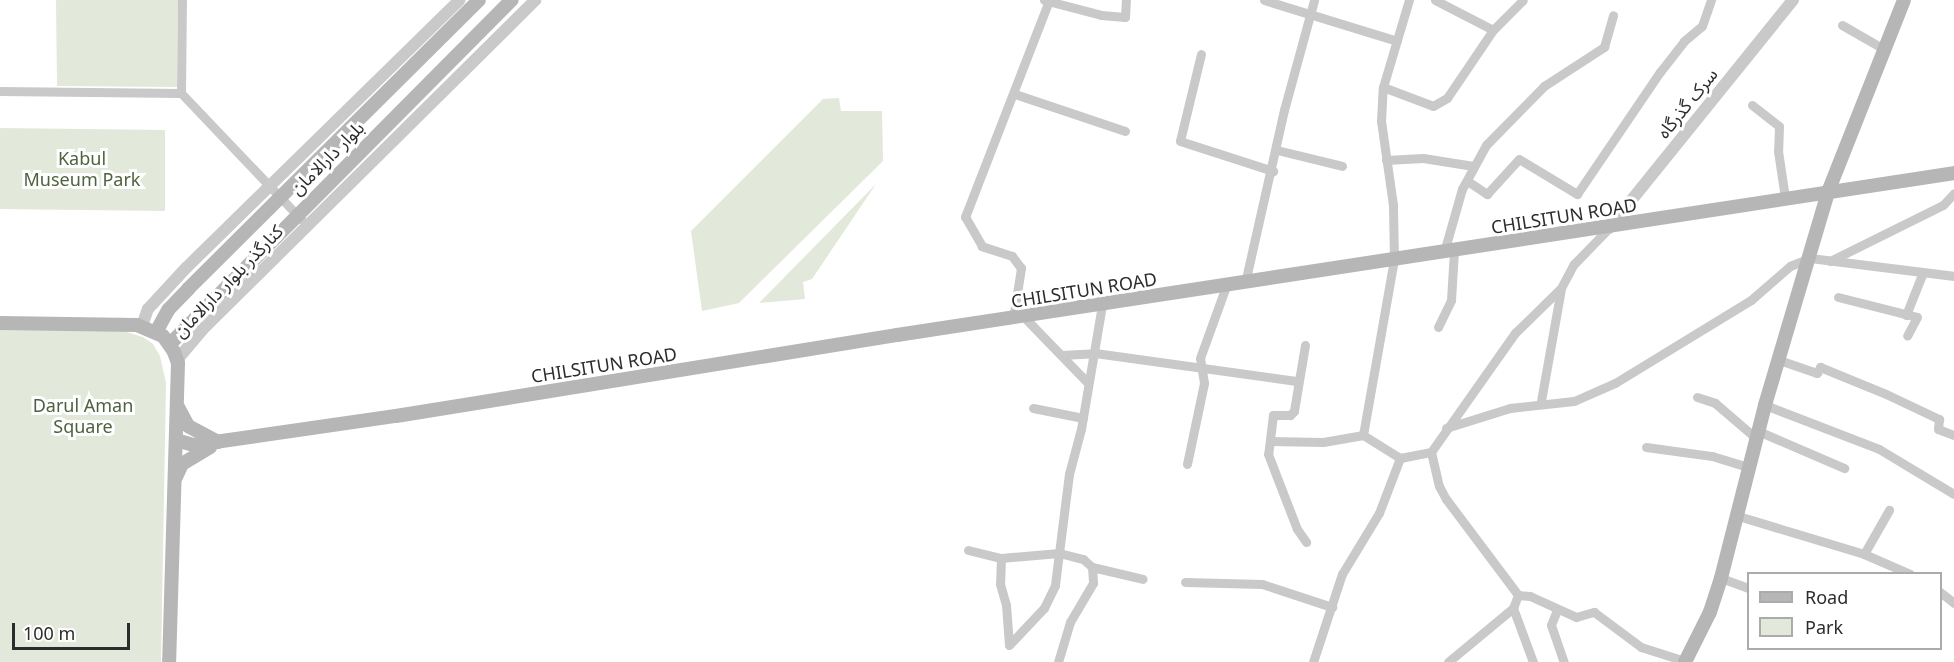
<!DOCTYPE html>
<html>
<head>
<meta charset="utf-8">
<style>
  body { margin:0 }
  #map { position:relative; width:1954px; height:662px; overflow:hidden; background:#fff; font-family:"Noto Sans","Noto Sans Arabic",sans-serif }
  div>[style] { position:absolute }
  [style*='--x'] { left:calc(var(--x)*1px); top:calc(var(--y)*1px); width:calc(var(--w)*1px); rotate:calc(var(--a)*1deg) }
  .green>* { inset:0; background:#e2e8da }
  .minor>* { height:9px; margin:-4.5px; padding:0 4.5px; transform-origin:4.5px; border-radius:4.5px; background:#c9c9c9 }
  .tertiary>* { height:12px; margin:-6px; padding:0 6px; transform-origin:6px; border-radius:6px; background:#c9c9c9 }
  .secondary>* { height:14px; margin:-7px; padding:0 7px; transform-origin:7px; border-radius:7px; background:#b6b6b6 }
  span { translate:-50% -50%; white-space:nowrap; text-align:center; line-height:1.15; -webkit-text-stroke:6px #fff; paint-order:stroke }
  .street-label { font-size:18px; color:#2c2c2c }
  .park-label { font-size:18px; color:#4f623e }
  .legend { position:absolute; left:1747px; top:572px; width:195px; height:78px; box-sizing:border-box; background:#fff; border:2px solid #ababab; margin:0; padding:8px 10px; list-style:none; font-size:18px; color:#2c2c2c }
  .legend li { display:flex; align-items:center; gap:12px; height:30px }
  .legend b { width:30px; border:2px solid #ababab }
  .scale { position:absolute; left:12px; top:623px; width:118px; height:27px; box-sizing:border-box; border:3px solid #2c2c2c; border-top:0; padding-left:8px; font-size:18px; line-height:21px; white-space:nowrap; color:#2c2c2c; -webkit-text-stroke:4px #fff; paint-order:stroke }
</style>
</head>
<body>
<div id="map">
  <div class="green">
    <i style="clip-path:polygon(56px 0,178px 0,177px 87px,57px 86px)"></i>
    <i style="clip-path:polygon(839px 98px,841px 111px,882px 111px,883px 161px,739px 303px,702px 311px,691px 231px,823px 99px)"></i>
    <i style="clip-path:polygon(0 128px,165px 130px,165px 211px,0 209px)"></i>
    <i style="clip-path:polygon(876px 184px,812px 279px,803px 282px,805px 299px,759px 303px)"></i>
    <i style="clip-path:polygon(0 327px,123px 331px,143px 337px,153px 344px,160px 356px,166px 383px,161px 662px,0 662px)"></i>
  </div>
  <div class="minor">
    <i style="--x:1044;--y:0;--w:59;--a:14.7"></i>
    <i style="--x:1101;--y:15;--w:24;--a:5"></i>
    <i style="--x:1125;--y:17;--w:17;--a:-87"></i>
    <i style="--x:1264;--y:0;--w:139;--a:17.1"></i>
    <i style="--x:1435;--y:0;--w:65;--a:27.3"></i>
    <i style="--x:1842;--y:25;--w:46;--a:29.9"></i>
    <i style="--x:1201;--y:54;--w:89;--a:103.6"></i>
    <i style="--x:1180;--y:141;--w:98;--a:17.9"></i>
    <i style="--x:1383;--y:87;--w:53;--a:20.8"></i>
    <i style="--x:1433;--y:106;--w:16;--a:-30"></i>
    <i style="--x:1447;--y:98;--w:82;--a:-55.9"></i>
    <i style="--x:1493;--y:30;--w:42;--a:-45"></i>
    <i style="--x:0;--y:91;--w:181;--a:0.6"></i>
    <i style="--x:181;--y:93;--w:175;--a:46.4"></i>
    <i style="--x:181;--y:93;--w:93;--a:-89.4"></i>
    <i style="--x:1015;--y:94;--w:116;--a:18.6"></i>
    <i style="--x:1752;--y:105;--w:34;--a:38"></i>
    <i style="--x:1779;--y:126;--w:25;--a:92"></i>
    <i style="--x:1778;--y:151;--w:48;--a:81.5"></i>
    <i style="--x:1277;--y:150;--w:67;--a:13.8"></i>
    <i style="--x:1386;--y:160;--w:37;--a:-3"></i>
    <i style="--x:1423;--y:158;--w:51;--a:9.1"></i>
    <i style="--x:1469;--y:182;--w:22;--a:34"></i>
    <i style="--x:1487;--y:194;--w:47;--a:-47.6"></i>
    <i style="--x:1519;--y:159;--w:68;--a:31.1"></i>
    <i style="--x:1577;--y:194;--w:148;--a:-55.8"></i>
    <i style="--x:1660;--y:72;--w:39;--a:-52"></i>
    <i style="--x:1684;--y:41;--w:23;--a:-40"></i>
    <i style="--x:1702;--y:26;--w:28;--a:-71"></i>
    <i style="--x:1444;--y:252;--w:66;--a:-74.1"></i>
    <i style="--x:1462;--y:189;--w:50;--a:-61.4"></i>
    <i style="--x:1486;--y:145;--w:83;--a:-45.5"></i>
    <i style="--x:1544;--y:86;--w:72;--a:-33"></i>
    <i style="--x:1604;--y:47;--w:33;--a:-74"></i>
    <i style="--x:1830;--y:261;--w:126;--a:-26.4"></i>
    <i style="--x:1943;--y:205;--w:16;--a:-47"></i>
    <i style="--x:1245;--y:283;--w:177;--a:-77.3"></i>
    <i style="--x:1284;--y:110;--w:114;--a:-74.7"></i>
    <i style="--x:1838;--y:297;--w:81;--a:14.2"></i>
    <i style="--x:1917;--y:317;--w:21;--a:118"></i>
    <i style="--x:1906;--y:315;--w:46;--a:-68.4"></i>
    <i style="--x:1024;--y:317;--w:91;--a:45.9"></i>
    <i style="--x:1013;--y:319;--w:52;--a:-81.1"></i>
    <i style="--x:1021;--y:268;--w:15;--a:-127"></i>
    <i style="--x:1012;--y:256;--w:32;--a:-162"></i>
    <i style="--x:982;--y:246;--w:34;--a:-120"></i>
    <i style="--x:965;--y:217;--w:230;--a:-68.8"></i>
    <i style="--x:1438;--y:327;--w:30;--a:-64"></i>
    <i style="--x:1451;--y:300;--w:49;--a:-86.5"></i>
    <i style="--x:1305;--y:345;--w:67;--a:99.5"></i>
    <i style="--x:1294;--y:411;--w:6;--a:135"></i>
    <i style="--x:1290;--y:415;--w:17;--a:180"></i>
    <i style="--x:1273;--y:415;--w:39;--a:97"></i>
    <i style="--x:1268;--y:454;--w:80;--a:68.9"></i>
    <i style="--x:1297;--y:529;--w:16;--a:55"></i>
    <i style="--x:1061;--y:355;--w:34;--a:-3"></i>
    <i style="--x:1095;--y:353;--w:205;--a:7.9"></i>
    <i style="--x:1779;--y:360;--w:40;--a:18.9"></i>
    <i style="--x:1817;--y:373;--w:7;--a:-63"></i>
    <i style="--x:1820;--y:367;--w:71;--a:22.2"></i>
    <i style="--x:1886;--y:394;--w:59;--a:25.3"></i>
    <i style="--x:1939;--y:419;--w:10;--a:96"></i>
    <i style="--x:1938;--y:429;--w:17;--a:21"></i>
    <i style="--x:1697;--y:397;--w:19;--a:18"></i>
    <i style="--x:1715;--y:403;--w:55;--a:40.6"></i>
    <i style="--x:1541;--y:401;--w:114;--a:-79.9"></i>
    <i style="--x:1765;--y:405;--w:122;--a:21.1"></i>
    <i style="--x:1879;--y:449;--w:87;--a:31"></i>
    <i style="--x:1033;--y:408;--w:51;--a:11.3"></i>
    <i style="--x:1446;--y:428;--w:67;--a:-17.4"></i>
    <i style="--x:1510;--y:408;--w:64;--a:-6.2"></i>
    <i style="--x:1574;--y:401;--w:45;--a:-23.7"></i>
    <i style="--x:1615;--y:383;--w:159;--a:-31.4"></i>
    <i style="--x:1751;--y:300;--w:52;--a:-41.1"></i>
    <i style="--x:1790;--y:266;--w:22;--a:-22"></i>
    <i style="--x:1810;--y:258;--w:145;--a:7.1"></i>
    <i style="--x:1758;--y:431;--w:94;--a:23.3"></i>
    <i style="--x:1363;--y:435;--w:179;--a:-80"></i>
    <i style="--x:1394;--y:259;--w:54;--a:-91.1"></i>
    <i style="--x:1393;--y:205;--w:85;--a:-98.1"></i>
    <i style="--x:1381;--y:121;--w:34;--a:-87"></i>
    <i style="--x:1383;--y:87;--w:91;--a:-73.4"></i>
    <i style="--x:1270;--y:441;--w:53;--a:1.1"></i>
    <i style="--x:1323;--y:442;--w:41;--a:-9.9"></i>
    <i style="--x:1363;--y:435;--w:44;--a:31.9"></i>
    <i style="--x:1400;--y:458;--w:32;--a:-11"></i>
    <i style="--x:1431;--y:452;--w:146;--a:-54.8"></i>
    <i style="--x:1515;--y:333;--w:64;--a:-44.4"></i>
    <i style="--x:1561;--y:288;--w:27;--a:-62"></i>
    <i style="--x:1574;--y:264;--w:50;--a:-45.8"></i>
    <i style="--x:1646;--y:447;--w:67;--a:7.8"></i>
    <i style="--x:1712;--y:456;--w:38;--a:17"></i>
    <i style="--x:1431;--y:452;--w:35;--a:77"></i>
    <i style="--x:1439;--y:486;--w:15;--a:62"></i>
    <i style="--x:1446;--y:499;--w:120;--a:53.1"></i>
    <i style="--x:1518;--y:595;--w:14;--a:111"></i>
    <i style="--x:1513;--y:608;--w:58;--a:69.7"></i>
    <i style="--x:1187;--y:464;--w:83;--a:-78.1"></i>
    <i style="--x:1204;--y:383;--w:25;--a:-99"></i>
    <i style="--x:1200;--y:358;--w:77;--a:-70.1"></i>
    <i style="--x:1735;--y:515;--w:135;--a:16.8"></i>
    <i style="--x:1864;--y:554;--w:50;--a:23.5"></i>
    <i style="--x:968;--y:550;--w:34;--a:14"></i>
    <i style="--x:1001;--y:558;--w:58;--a:-4.9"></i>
    <i style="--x:1059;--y:553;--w:80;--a:-82.8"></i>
    <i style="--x:1069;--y:474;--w:47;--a:-75.1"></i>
    <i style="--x:1081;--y:429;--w:126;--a:-80.4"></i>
    <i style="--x:1864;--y:554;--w:51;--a:-60.4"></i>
    <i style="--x:1001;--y:558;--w:26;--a:92"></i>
    <i style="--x:1000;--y:584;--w:22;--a:74"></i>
    <i style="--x:1006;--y:605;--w:40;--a:85.7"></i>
    <i style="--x:1092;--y:567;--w:52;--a:13.2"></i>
    <i style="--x:1721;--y:578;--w:29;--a:20"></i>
    <i style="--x:1185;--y:582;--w:77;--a:1.5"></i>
    <i style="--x:1262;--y:584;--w:74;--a:18.2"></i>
    <i style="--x:1940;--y:592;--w:18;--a:38"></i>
    <i style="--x:1518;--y:595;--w:12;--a:5"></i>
    <i style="--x:1530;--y:596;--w:51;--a:24.5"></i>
    <i style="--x:1576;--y:617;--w:19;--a:-16"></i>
    <i style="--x:1594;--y:612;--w:59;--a:36.7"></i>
    <i style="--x:1641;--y:647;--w:46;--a:17.7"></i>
    <i style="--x:1557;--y:610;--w:16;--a:112"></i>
    <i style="--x:1551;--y:625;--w:39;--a:71"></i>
    <i style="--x:1009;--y:645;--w:51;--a:-46.6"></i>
    <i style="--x:1044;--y:608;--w:25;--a:-64"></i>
    <i style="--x:1055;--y:585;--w:32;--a:-83"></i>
    <i style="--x:1059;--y:553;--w:25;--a:14"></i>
    <i style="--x:1083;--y:559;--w:12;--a:42"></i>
    <i style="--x:1092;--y:567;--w:16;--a:86"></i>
    <i style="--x:1093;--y:583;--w:45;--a:120.5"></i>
    <i style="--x:1070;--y:622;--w:42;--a:106.7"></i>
    <i style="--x:1313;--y:662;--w:93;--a:-71.8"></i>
    <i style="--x:1342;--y:574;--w:71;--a:-58.8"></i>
    <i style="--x:1379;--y:513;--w:59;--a:-69.1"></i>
    <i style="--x:1448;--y:662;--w:85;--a:-39.7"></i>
  </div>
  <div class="tertiary">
    <i style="--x:1609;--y:228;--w:293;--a:-51.1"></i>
    <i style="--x:142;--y:326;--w:18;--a:-71"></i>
    <i style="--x:148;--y:309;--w:56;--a:-47.2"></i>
    <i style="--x:186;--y:268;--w:383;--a:-44.4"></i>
    <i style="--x:177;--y:360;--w:39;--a:-50"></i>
    <i style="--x:202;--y:330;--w:469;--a:-44.7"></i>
  </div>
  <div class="secondary">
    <i style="--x:0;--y:323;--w:137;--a:0.8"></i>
    <i style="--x:137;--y:325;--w:28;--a:23"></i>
    <i style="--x:163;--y:336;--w:19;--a:55"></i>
    <i style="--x:174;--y:352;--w:12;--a:70"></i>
    <i style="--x:178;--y:363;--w:299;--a:91.7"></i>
    <i style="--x:156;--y:332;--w:26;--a:-61"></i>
    <i style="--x:169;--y:309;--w:28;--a:-46"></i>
    <i style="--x:188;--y:289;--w:410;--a:-44.8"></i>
    <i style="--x:170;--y:344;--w:485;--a:-45.2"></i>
    <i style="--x:178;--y:407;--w:21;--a:62"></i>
    <i style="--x:188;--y:426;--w:34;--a:28"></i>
    <i style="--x:176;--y:440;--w:19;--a:16"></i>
    <i style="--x:194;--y:445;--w:204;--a:-8.2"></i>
    <i style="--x:396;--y:416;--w:508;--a:-9.18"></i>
    <i style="--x:897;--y:335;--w:1069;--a:-8.71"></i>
    <i style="--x:176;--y:477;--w:14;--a:-65"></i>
    <i style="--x:182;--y:464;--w:33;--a:-31"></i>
    <i style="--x:1685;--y:662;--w:56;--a:-63.4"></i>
    <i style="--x:1710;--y:612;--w:36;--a:-72"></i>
    <i style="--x:1721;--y:578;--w:179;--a:-75.7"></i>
    <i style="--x:1765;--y:405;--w:222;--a:-73.5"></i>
    <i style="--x:1828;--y:192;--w:206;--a:-68.4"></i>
  </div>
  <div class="street-label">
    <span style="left:1687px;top:103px;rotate:-51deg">سرک گذرگاه</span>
    <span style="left:327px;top:158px;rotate:-45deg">بلوار دارالامان</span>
    <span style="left:1564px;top:216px;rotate:-9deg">CHILSITUN ROAD</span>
    <span style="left:228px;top:281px;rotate:-46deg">کنارگذر بلوار دارالامان</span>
    <span style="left:1084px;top:290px;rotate:-9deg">CHILSITUN ROAD</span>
    <span style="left:604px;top:365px;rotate:-9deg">CHILSITUN ROAD</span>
  </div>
  <div class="park-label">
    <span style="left:82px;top:169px">Kabul<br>Museum Park</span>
    <span style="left:83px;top:416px">Darul Aman<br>Square</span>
  </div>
  <ul class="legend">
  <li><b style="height:8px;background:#b6b6b6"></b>Road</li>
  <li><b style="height:16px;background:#e2e8da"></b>Park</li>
  </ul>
  <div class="scale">100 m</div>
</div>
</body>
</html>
